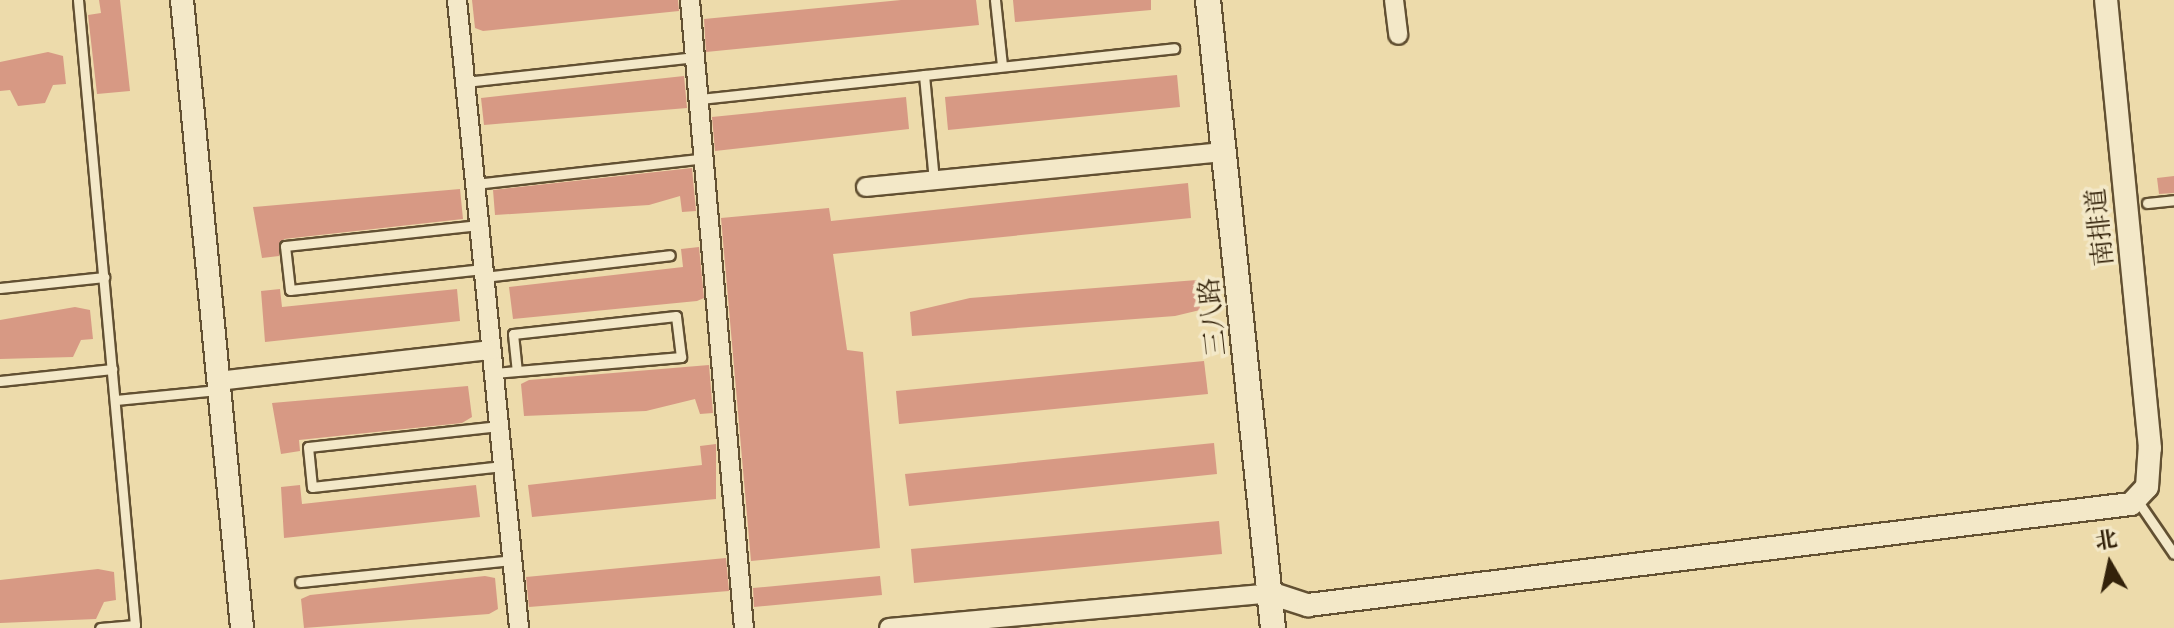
<!DOCTYPE html>
<html>
<head>
<meta charset="utf-8">
<style>
  body { margin:0 }
  #map { position:relative; width:2174px; height:628px; overflow:hidden; background:#eddbab; font-family:"Libre Caslon Text","Noto Serif SC",serif }
  div>[style] { position:absolute }
  [style*='--x'] { left:calc(var(--x)*1px); top:calc(var(--y)*1px); width:calc(var(--w)*1px); rotate:calc(var(--a)*1deg) }
  .building>* { inset:0; background:#d79984 }
  .roads { filter:drop-shadow(2px 0 #625032) drop-shadow(-2px 0 #625032) drop-shadow(0 2px #625032) drop-shadow(0 -2px #625032) }
  .service>* { height:9px; margin:-4.5px; padding:0 4.5px; transform-origin:4.5px; border-radius:4.5px; background:#f3e8c8 }
  .minor>* { height:18px; margin:-9px; padding:0 9px; transform-origin:9px; border-radius:9px; background:#f3e8c8 }
  .tertiary>* { height:22px; margin:-11px; padding:0 11px; transform-origin:11px; border-radius:11px; background:#f3e8c8 }
  .secondary>* { height:24px; margin:-12px; padding:0 12px; transform-origin:12px; border-radius:12px; background:#f3e8c8 }
  span { translate:-50% -50%; white-space:nowrap; text-align:center; line-height:1.15; -webkit-text-stroke:7px #f3e8c8; paint-order:stroke }
  .street-label { font-size:26px; color:#33220a }
  .north { position:absolute; left:2070px; top:524px; width:80px; height:80px; -webkit-text-stroke:6px #f3e8c8; paint-order:stroke; rotate:351deg; font-size:22px; font-weight:700; line-height:32px; text-align:center; color:#33220a }
  .north::after { content:''; display:block; margin:auto; width:28px; height:36px; background:#33220a; clip-path:polygon(50% 0,100% 100%,50% 72%,0 100%) }
</style>
</head>
<body>
<div id="map">
  <div class="building">
    <i style="clip-path:polygon(99px 0,120px 0,130px 91px,97px 94px,88px 15px,101px 13px)"></i>
    <i style="clip-path:polygon(472px 0,678px 0,679px 11px,483px 31px,475px 28px)"></i>
    <i style="clip-path:polygon(901px 0,976px 0,979px 25px,706px 52px,704px 19px)"></i>
    <i style="clip-path:polygon(1013px 0,1151px 0,1151px 10px,1015px 22px)"></i>
    <i style="clip-path:polygon(48px 52px,63px 56px,66px 84px,53px 85px,45px 103px,18px 106px,10px 90px,0 91px,0 62px)"></i>
    <i style="clip-path:polygon(1177px 75px,1180px 107px,948px 130px,945px 97px)"></i>
    <i style="clip-path:polygon(684px 76px,687px 108px,484px 125px,481px 98px)"></i>
    <i style="clip-path:polygon(906px 97px,909px 129px,715px 151px,712px 117px)"></i>
    <i style="clip-path:polygon(692px 168px,696px 211px,682px 212px,680px 196px,649px 205px,495px 215px,493px 190px)"></i>
    <i style="clip-path:polygon(2174px 176px,2174px 193px,2159px 194px,2157px 178px)"></i>
    <i style="clip-path:polygon(1188px 183px,1191px 218px,833px 254px,847px 350px,863px 352px,880px 548px,751px 561px,721px 218px,829px 208px,831px 221px)"></i>
    <i style="clip-path:polygon(460px 189px,463px 219px,284px 239px,279px 256px,262px 258px,253px 207px)"></i>
    <i style="clip-path:polygon(699px 247px,704px 298px,697px 301px,513px 319px,509px 287px,683px 267px,681px 249px)"></i>
    <i style="clip-path:polygon(1197px 280px,1200px 310px,1175px 316px,912px 336px,910px 312px,970px 298px)"></i>
    <i style="clip-path:polygon(280px 289px,282px 307px,457px 289px,460px 321px,265px 342px,261px 291px)"></i>
    <i style="clip-path:polygon(75px 307px,90px 310px,93px 339px,81px 340px,73px 357px,0 359px,0 320px)"></i>
    <i style="clip-path:polygon(1204px 361px,1208px 394px,899px 424px,896px 391px)"></i>
    <i style="clip-path:polygon(709px 365px,713px 413px,700px 414px,695px 399px,646px 411px,524px 416px,521px 384px,529px 380px)"></i>
    <i style="clip-path:polygon(468px 386px,472px 417px,462px 423px,299px 440px,300px 451px,281px 454px,272px 403px)"></i>
    <i style="clip-path:polygon(1214px 443px,1217px 474px,909px 506px,905px 474px)"></i>
    <i style="clip-path:polygon(716px 444px,716px 499px,532px 517px,528px 485px,702px 465px,700px 446px)"></i>
    <i style="clip-path:polygon(300px 485px,302px 504px,476px 485px,480px 517px,284px 538px,281px 487px)"></i>
    <i style="clip-path:polygon(1219px 521px,1222px 554px,914px 583px,911px 549px)"></i>
    <i style="clip-path:polygon(726px 558px,729px 591px,529px 607px,526px 577px)"></i>
    <i style="clip-path:polygon(98px 569px,114px 572px,116px 600px,104px 602px,96px 619px,0 623px,0 580px)"></i>
    <i style="clip-path:polygon(485px 576px,495px 578px,498px 609px,489px 614px,304px 628px,301px 599px,310px 595px)"></i>
    <i style="clip-path:polygon(880px 576px,882px 595px,754px 607px,753px 588px)"></i>
  </div>
  <div class="roads">
    <div class="service">
      <i style="--x:78;--y:0;--w:628;--a:84.79"></i>
      <i style="--x:135;--y:625;--w:35;--a:175"></i>
      <i style="--x:995;--y:0;--w:66;--a:83.9"></i>
      <i style="--x:924;--y:75;--w:105;--a:84.6"></i>
      <i style="--x:465;--y:82;--w:232;--a:-6.2"></i>
      <i style="--x:700;--y:99;--w:477;--a:-6.1"></i>
      <i style="--x:475;--y:184;--w:232;--a:-6.4"></i>
      <i style="--x:2147;--y:203;--w:27;--a:-6"></i>
      <i style="--x:479;--y:225;--w:195;--a:173.8"></i>
      <i style="--x:285;--y:246;--w:44;--a:83.5"></i>
      <i style="--x:290;--y:290;--w:194;--a:-6.2"></i>
      <i style="--x:484;--y:277;--w:187;--a:-6.7"></i>
      <i style="--x:0;--y:288;--w:105;--a:-6"></i>
      <i style="--x:494;--y:373;--w:188;--a:-4.9"></i>
      <i style="--x:681;--y:357;--w:41;--a:-97"></i>
      <i style="--x:676;--y:316;--w:164;--a:173.7"></i>
      <i style="--x:513;--y:334;--w:36;--a:84"></i>
      <i style="--x:0;--y:381;--w:113;--a:-6.1"></i>
      <i style="--x:115;--y:400;--w:104;--a:-5.5"></i>
      <i style="--x:499;--y:426;--w:192;--a:173.7"></i>
      <i style="--x:308;--y:447;--w:40;--a:84.3"></i>
      <i style="--x:312;--y:487;--w:192;--a:-6.3"></i>
      <i style="--x:2137;--y:500;--w:65;--a:55.6"></i>
      <i style="--x:300;--y:582;--w:213;--a:-5.9"></i>
    </div>
    <div class="minor">
      <i style="--x:457;--y:0;--w:631;--a:84.36"></i>
      <i style="--x:690;--y:0;--w:630;--a:85.09"></i>
      <i style="--x:1394;--y:0;--w:35;--a:83"></i>
      <i style="--x:866;--y:187;--w:360;--a:-5.6"></i>
      <i style="--x:218;--y:381;--w:275;--a:-6.5"></i>
      <i style="--x:889;--y:628;--w:383;--a:-5.2"></i>
    </div>
    <div class="tertiary">
      <i style="--x:182;--y:0;--w:631;--a:84.54"></i>
      <i style="--x:1270;--y:593;--w:40;--a:18"></i>
      <i style="--x:1308;--y:605;--w:829;--a:-7"></i>
      <i style="--x:2131;--y:504;--w:23;--a:-47"></i>
      <i style="--x:2147;--y:487;--w:39;--a:-86"></i>
      <i style="--x:2150;--y:448;--w:450;--a:-95.6"></i>
    </div>
    <div class="secondary">
      <i style="--x:1208;--y:0;--w:631;--a:84.09"></i>
    </div>
  </div>
  <div class="street-label">
    <span style="left:2100px;top:227px;rotate:-96deg">南排道</span>
    <span style="left:1213px;top:317px;rotate:-96deg">三八路</span>
  </div>
  <div class="north">北</div>
</div>
</body>
</html>
